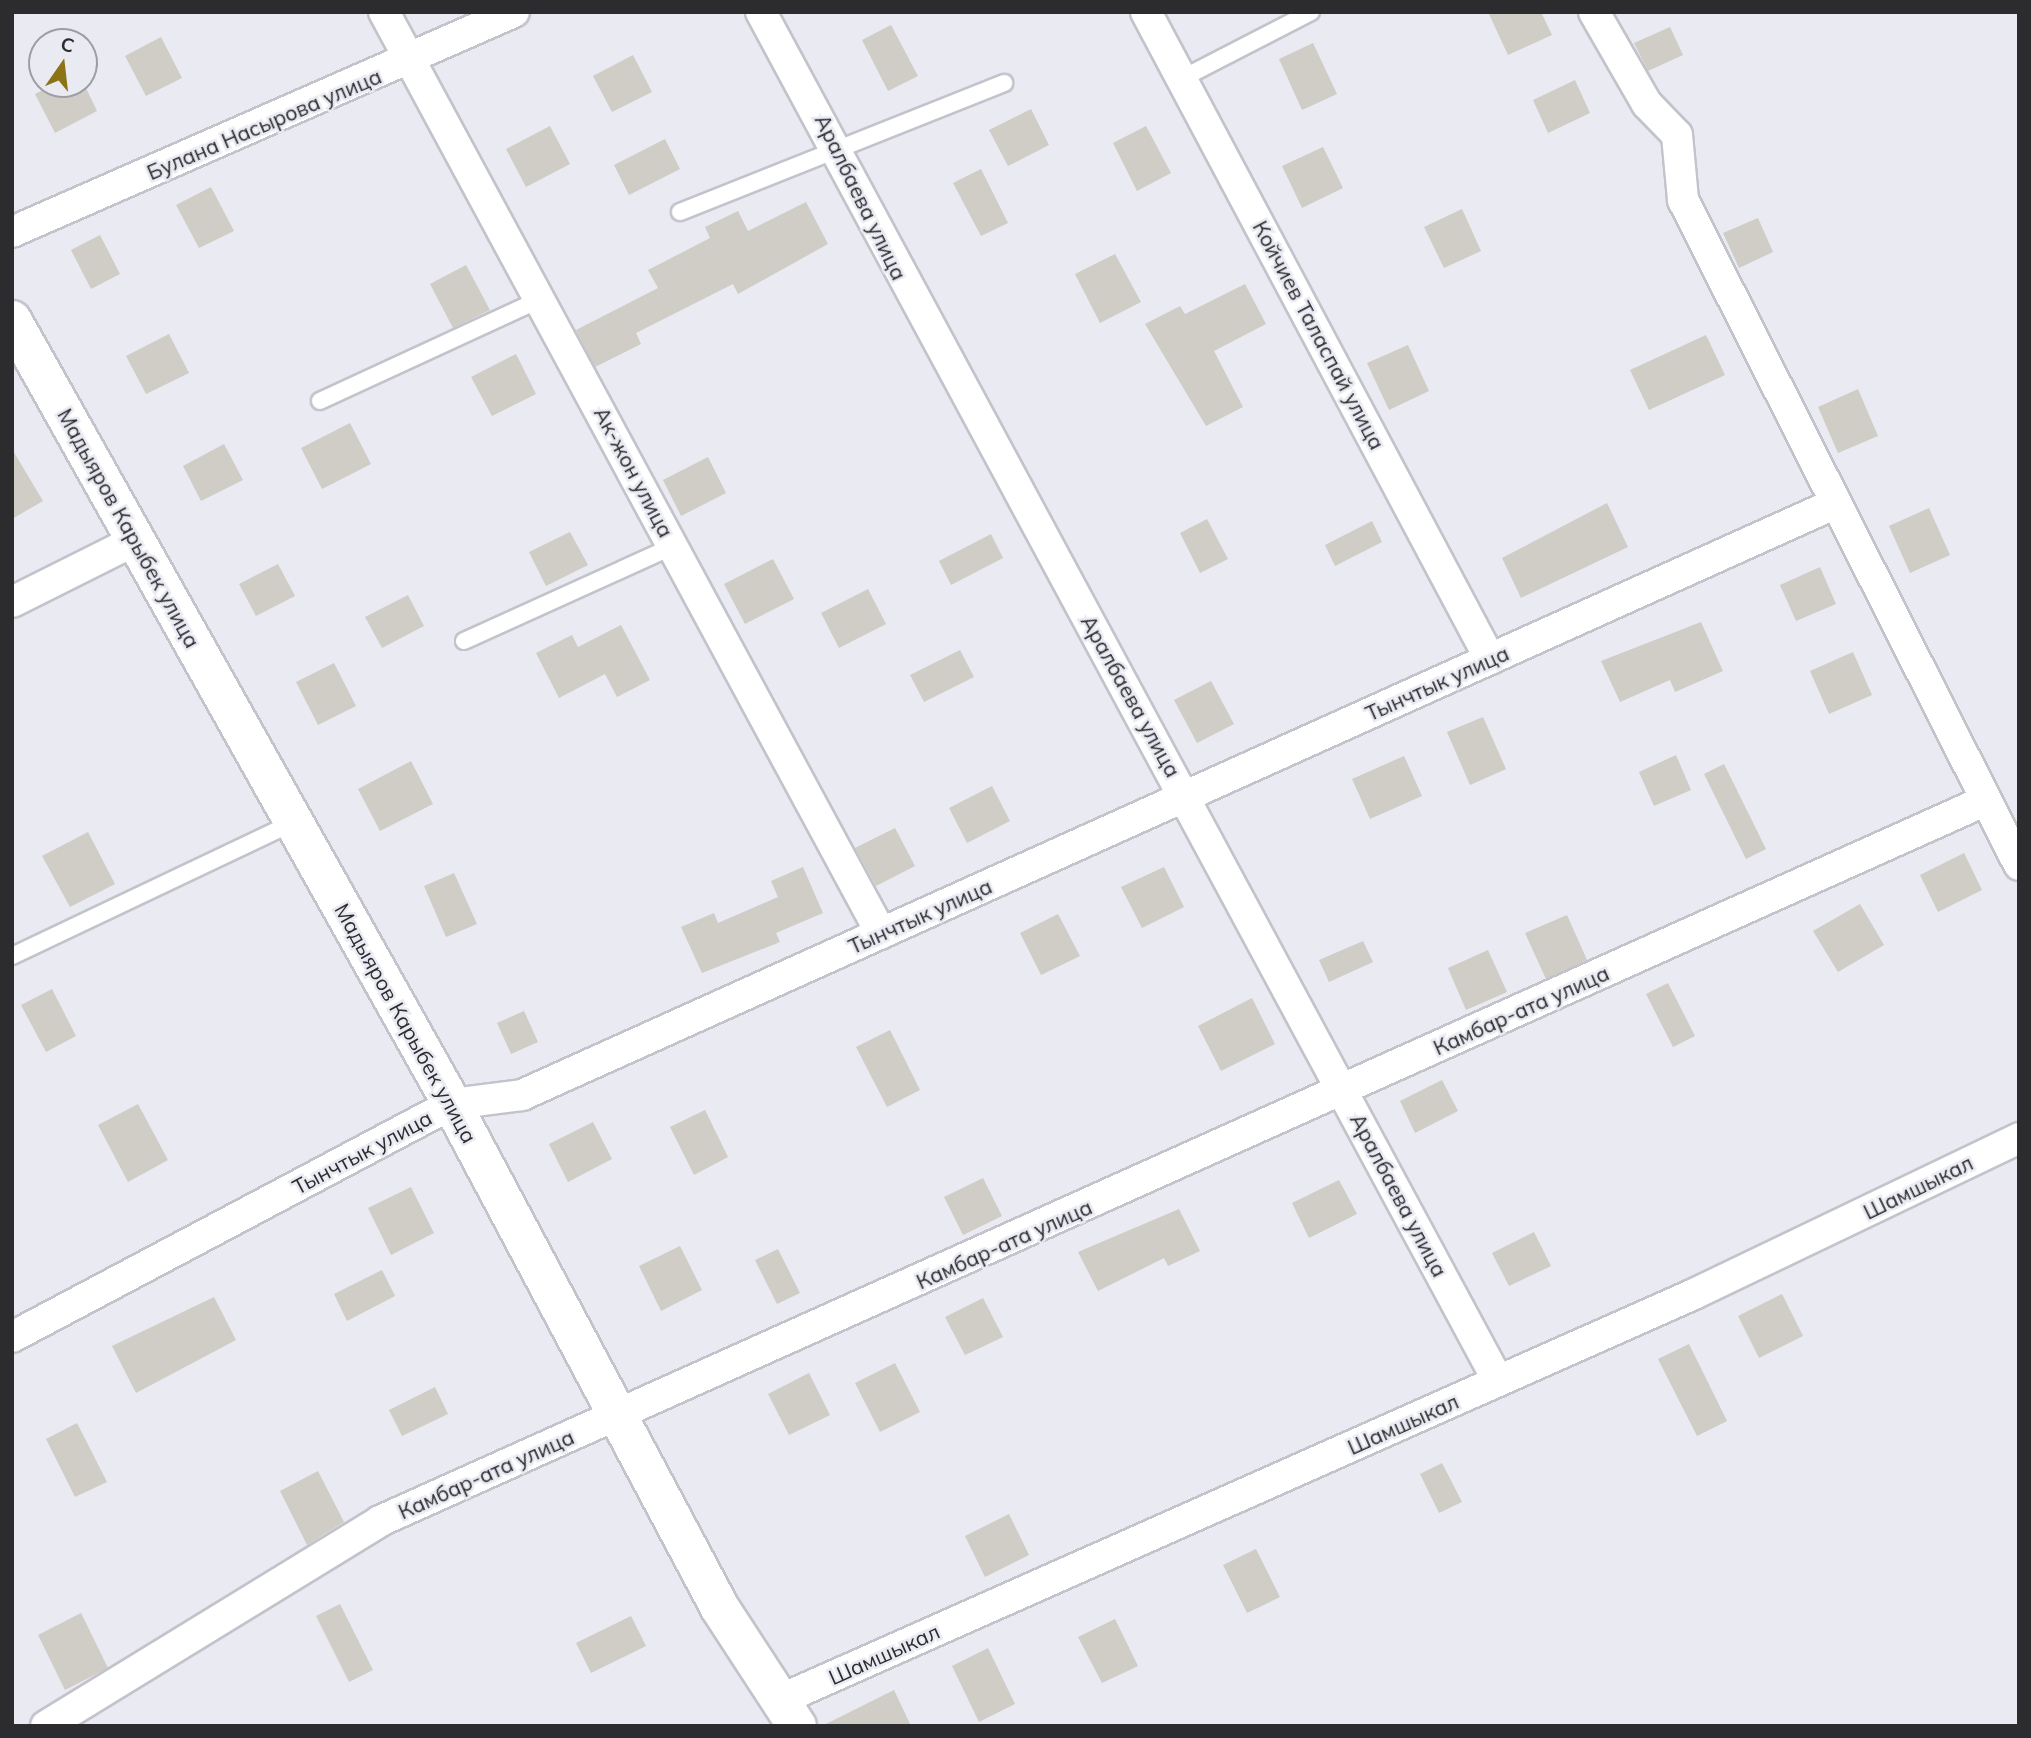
<!DOCTYPE html>
<html>
<head>
<meta charset="utf-8">
<style>
  body { margin:0 }
  #map { position:relative; width:2031px; height:1738px; overflow:hidden; background:#e9eaf2; font-family:Mulish,sans-serif }
  div>[style] { position:absolute }
  [style*='--x'] { left:calc(var(--x)*1px); top:calc(var(--y)*1px); width:calc(var(--w)*1px); rotate:calc(var(--a)*1deg) }
  .building>* { inset:0; background:#cfcdc5 }
  .roads { filter:drop-shadow(2px 0 #c2c3cb) drop-shadow(-2px 0 #c2c3cb) drop-shadow(0 2px #c2c3cb) drop-shadow(0 -2px #c2c3cb) }
  .lane>* { height:16px; margin:-8px; padding:0 8px; transform-origin:8px; border-radius:8px; background:#fff }
  .street>* { height:30px; margin:-15px; padding:0 15px; transform-origin:15px; border-radius:15px; background:#fff }
  .secondary>* { height:38px; margin:-19px; padding:0 19px; transform-origin:19px; border-radius:19px; background:#fff }
  span { translate:-50% -50%; white-space:nowrap; text-align:center; line-height:1.15; -webkit-text-stroke:5px #e9eaf2; paint-order:stroke }
  .street-label { font-size:21px; color:#2c2c2f }
  .frame { position:absolute; inset:0; border:14px solid #2c2c2f; pointer-events:none }
  .north { position:absolute; left:28px; top:28px; width:70px; height:70px; box-sizing:border-box; background:#e9eaf2; border:2px solid #9d9ea4; border-radius:50%; rotate:14deg; font-size:19px; font-weight:700; line-height:28px; text-align:center; color:#2c2c2f }
  .north::after { content:''; display:block; margin:auto; width:24px; height:32px; background:#8c7316; clip-path:polygon(50% 0,100% 100%,50% 72%,0 100%) }
</style>
</head>
<body>
<div id="map">
  <div class="building">
    <i style="clip-path:polygon(1488px 12px,1541px 12px,1552px 35px,1508px 55px)"></i>
    <i style="clip-path:polygon(891px 25px,918px 76px,888px 91px,862px 40px)"></i>
    <i style="clip-path:polygon(1670px 27px,1683px 55px,1648px 71px,1634px 43px)"></i>
    <i style="clip-path:polygon(161px 37px,182px 78px,146px 96px,125px 56px)"></i>
    <i style="clip-path:polygon(1313px 43px,1337px 94px,1302px 110px,1279px 59px)"></i>
    <i style="clip-path:polygon(633px 55px,652px 92px,612px 112px,593px 76px)"></i>
    <i style="clip-path:polygon(1575px 80px,1590px 113px,1548px 133px,1533px 100px)"></i>
    <i style="clip-path:polygon(55px 84px,84px 84px,97px 111px,55px 133px,35px 94px)"></i>
    <i style="clip-path:polygon(1031px 109px,1049px 145px,1008px 166px,989px 130px)"></i>
    <i style="clip-path:polygon(550px 126px,570px 164px,526px 187px,506px 149px)"></i>
    <i style="clip-path:polygon(1146px 126px,1171px 173px,1137px 191px,1113px 143px)"></i>
    <i style="clip-path:polygon(665px 139px,680px 169px,629px 195px,614px 165px)"></i>
    <i style="clip-path:polygon(1323px 147px,1343px 188px,1302px 208px,1282px 166px)"></i>
    <i style="clip-path:polygon(981px 169px,1008px 223px,981px 236px,953px 183px)"></i>
    <i style="clip-path:polygon(211px 187px,234px 231px,199px 248px,176px 205px)"></i>
    <i style="clip-path:polygon(806px 202px,828px 244px,738px 294px,733px 284px,636px 333px,641px 344px,595px 367px,576px 330px,658px 288px,648px 270px,710px 238px,705px 227px,738px 211px,748px 231px)"></i>
    <i style="clip-path:polygon(1462px 209px,1481px 251px,1444px 268px,1424px 227px)"></i>
    <i style="clip-path:polygon(1758px 218px,1773px 252px,1739px 268px,1723px 233px)"></i>
    <i style="clip-path:polygon(100px 235px,120px 274px,91px 289px,71px 250px)"></i>
    <i style="clip-path:polygon(1115px 254px,1141px 302px,1100px 323px,1075px 274px)"></i>
    <i style="clip-path:polygon(466px 265px,490px 310px,453px 328px,430px 284px)"></i>
    <i style="clip-path:polygon(1245px 284px,1266px 324px,1214px 351px,1243px 407px,1206px 426px,1145px 324px,1180px 306px,1185px 314px)"></i>
    <i style="clip-path:polygon(169px 334px,189px 373px,146px 394px,126px 356px)"></i>
    <i style="clip-path:polygon(1706px 335px,1725px 375px,1649px 410px,1630px 370px)"></i>
    <i style="clip-path:polygon(1408px 345px,1429px 391px,1389px 410px,1367px 363px)"></i>
    <i style="clip-path:polygon(516px 354px,536px 394px,492px 416px,471px 377px)"></i>
    <i style="clip-path:polygon(1858px 389px,1878px 436px,1838px 453px,1818px 407px)"></i>
    <i style="clip-path:polygon(350px 423px,371px 464px,322px 489px,301px 448px)"></i>
    <i style="clip-path:polygon(224px 444px,243px 480px,201px 501px,183px 466px)"></i>
    <i style="clip-path:polygon(12px 449px,43px 501px,12px 519px)"></i>
    <i style="clip-path:polygon(708px 457px,726px 493px,681px 516px,663px 480px)"></i>
    <i style="clip-path:polygon(1607px 503px,1628px 547px,1521px 598px,1502px 558px)"></i>
    <i style="clip-path:polygon(1929px 508px,1950px 555px,1910px 573px,1889px 526px)"></i>
    <i style="clip-path:polygon(1207px 519px,1228px 559px,1200px 573px,1180px 533px)"></i>
    <i style="clip-path:polygon(1372px 521px,1382px 542px,1335px 566px,1325px 545px)"></i>
    <i style="clip-path:polygon(570px 532px,588px 565px,546px 586px,529px 552px)"></i>
    <i style="clip-path:polygon(991px 534px,1003px 558px,951px 585px,939px 561px)"></i>
    <i style="clip-path:polygon(773px 559px,794px 599px,745px 624px,724px 584px)"></i>
    <i style="clip-path:polygon(278px 564px,295px 596px,256px 616px,239px 584px)"></i>
    <i style="clip-path:polygon(1820px 567px,1836px 604px,1796px 621px,1780px 585px)"></i>
    <i style="clip-path:polygon(868px 589px,886px 624px,839px 648px,821px 613px)"></i>
    <i style="clip-path:polygon(408px 595px,424px 626px,382px 648px,365px 617px)"></i>
    <i style="clip-path:polygon(1701px 622px,1723px 671px,1675px 692px,1670px 680px,1620px 702px,1601px 661px)"></i>
    <i style="clip-path:polygon(621px 625px,650px 680px,617px 697px,605px 674px,559px 698px,536px 653px,572px 635px,578px 647px)"></i>
    <i style="clip-path:polygon(960px 650px,974px 677px,924px 702px,910px 675px)"></i>
    <i style="clip-path:polygon(1853px 652px,1872px 695px,1829px 714px,1810px 671px)"></i>
    <i style="clip-path:polygon(334px 663px,356px 706px,318px 725px,296px 682px)"></i>
    <i style="clip-path:polygon(1211px 681px,1234px 724px,1197px 743px,1174px 700px)"></i>
    <i style="clip-path:polygon(1483px 717px,1506px 769px,1470px 785px,1447px 732px)"></i>
    <i style="clip-path:polygon(1676px 755px,1691px 790px,1654px 806px,1639px 772px)"></i>
    <i style="clip-path:polygon(1404px 756px,1422px 796px,1370px 819px,1352px 779px)"></i>
    <i style="clip-path:polygon(411px 761px,433px 804px,380px 831px,358px 789px)"></i>
    <i style="clip-path:polygon(1724px 764px,1766px 849px,1746px 859px,1704px 774px)"></i>
    <i style="clip-path:polygon(992px 786px,1010px 821px,967px 843px,949px 808px)"></i>
    <i style="clip-path:polygon(895px 828px,915px 866px,876px 886px,855px 848px)"></i>
    <i style="clip-path:polygon(88px 832px,115px 884px,70px 907px,42px 856px)"></i>
    <i style="clip-path:polygon(1964px 853px,1982px 890px,1938px 912px,1920px 875px)"></i>
    <i style="clip-path:polygon(803px 867px,823px 913px,776px 933px,780px 942px,702px 973px,681px 927px,714px 913px,718px 923px,778px 897px,771px 881px)"></i>
    <i style="clip-path:polygon(1164px 867px,1184px 907px,1142px 928px,1121px 887px)"></i>
    <i style="clip-path:polygon(454px 873px,477px 924px,446px 937px,424px 886px)"></i>
    <i style="clip-path:polygon(1860px 904px,1884px 945px,1838px 972px,1813px 931px)"></i>
    <i style="clip-path:polygon(1058px 914px,1080px 956px,1041px 975px,1020px 933px)"></i>
    <i style="clip-path:polygon(1567px 915px,1587px 960px,1546px 979px,1525px 933px)"></i>
    <i style="clip-path:polygon(1363px 941px,1373px 962px,1329px 982px,1319px 960px)"></i>
    <i style="clip-path:polygon(1488px 950px,1507px 992px,1466px 1010px,1448px 968px)"></i>
    <i style="clip-path:polygon(1668px 983px,1695px 1036px,1673px 1047px,1646px 994px)"></i>
    <i style="clip-path:polygon(52px 989px,76px 1036px,46px 1052px,21px 1005px)"></i>
    <i style="clip-path:polygon(1252px 998px,1275px 1044px,1221px 1071px,1198px 1026px)"></i>
    <i style="clip-path:polygon(524px 1011px,538px 1042px,511px 1054px,497px 1023px)"></i>
    <i style="clip-path:polygon(890px 1030px,920px 1090px,887px 1107px,856px 1047px)"></i>
    <i style="clip-path:polygon(1442px 1080px,1458px 1111px,1415px 1133px,1400px 1101px)"></i>
    <i style="clip-path:polygon(138px 1104px,168px 1160px,128px 1182px,98px 1125px)"></i>
    <i style="clip-path:polygon(705px 1110px,728px 1157px,694px 1175px,670px 1127px)"></i>
    <i style="clip-path:polygon(593px 1122px,612px 1159px,568px 1182px,549px 1144px)"></i>
    <i style="clip-path:polygon(983px 1178px,1002px 1216px,963px 1235px,944px 1197px)"></i>
    <i style="clip-path:polygon(1339px 1180px,1357px 1214px,1309px 1238px,1292px 1203px)"></i>
    <i style="clip-path:polygon(411px 1187px,434px 1233px,391px 1255px,368px 1208px)"></i>
    <i style="clip-path:polygon(1179px 1209px,1200px 1251px,1168px 1266px,1164px 1258px,1098px 1291px,1078px 1252px)"></i>
    <i style="clip-path:polygon(1534px 1232px,1551px 1266px,1509px 1286px,1492px 1253px)"></i>
    <i style="clip-path:polygon(680px 1246px,702px 1290px,661px 1311px,639px 1266px)"></i>
    <i style="clip-path:polygon(778px 1249px,800px 1293px,777px 1304px,755px 1260px)"></i>
    <i style="clip-path:polygon(382px 1270px,395px 1296px,347px 1321px,334px 1294px)"></i>
    <i style="clip-path:polygon(1782px 1294px,1803px 1336px,1759px 1358px,1738px 1316px)"></i>
    <i style="clip-path:polygon(214px 1297px,236px 1340px,136px 1393px,112px 1346px)"></i>
    <i style="clip-path:polygon(983px 1298px,1003px 1337px,965px 1355px,945px 1317px)"></i>
    <i style="clip-path:polygon(1689px 1344px,1727px 1421px,1697px 1436px,1658px 1359px)"></i>
    <i style="clip-path:polygon(895px 1363px,920px 1412px,880px 1432px,855px 1383px)"></i>
    <i style="clip-path:polygon(809px 1373px,830px 1415px,789px 1435px,768px 1394px)"></i>
    <i style="clip-path:polygon(435px 1387px,448px 1414px,402px 1436px,389px 1410px)"></i>
    <i style="clip-path:polygon(77px 1423px,107px 1482px,75px 1497px,46px 1439px)"></i>
    <i style="clip-path:polygon(1442px 1463px,1462px 1502px,1439px 1513px,1420px 1474px)"></i>
    <i style="clip-path:polygon(318px 1471px,344px 1522px,307px 1545px,280px 1491px)"></i>
    <i style="clip-path:polygon(1009px 1514px,1029px 1555px,985px 1577px,965px 1536px)"></i>
    <i style="clip-path:polygon(1256px 1549px,1280px 1597px,1247px 1613px,1223px 1565px)"></i>
    <i style="clip-path:polygon(340px 1604px,373px 1670px,349px 1682px,316px 1616px)"></i>
    <i style="clip-path:polygon(81px 1613px,108px 1668px,65px 1690px,38px 1635px)"></i>
    <i style="clip-path:polygon(631px 1616px,646px 1646px,591px 1673px,576px 1643px)"></i>
    <i style="clip-path:polygon(1115px 1619px,1138px 1666px,1102px 1683px,1078px 1637px)"></i>
    <i style="clip-path:polygon(988px 1648px,1015px 1704px,979px 1722px,952px 1666px)"></i>
    <i style="clip-path:polygon(894px 1690px,911px 1726px,822px 1726px)"></i>
  </div>
  <div class="roads">
    <div class="lane">
      <i style="--x:1183;--y:78;--w:144;--a:-27.3"></i>
      <i style="--x:680;--y:212;--w:349;--a:-21.7"></i>
      <i style="--x:320;--y:401;--w:243;--a:-24.8"></i>
      <i style="--x:464;--y:641;--w:230;--a:-24.4"></i>
      <i style="--x:12;--y:956;--w:312;--a:-25.4"></i>
    </div>
    <div class="street">
      <i style="--x:384;--y:12;--w:1047;--a:61.65"></i>
      <i style="--x:761;--y:12;--w:1555;--a:61.7"></i>
      <i style="--x:1146;--y:12;--w:733;--a:62"></i>
      <i style="--x:1594;--y:12;--w:106;--a:60.1"></i>
      <i style="--x:1647;--y:104;--w:43;--a:45.9"></i>
      <i style="--x:1677;--y:135;--w:65;--a:84.7"></i>
      <i style="--x:1683;--y:200;--w:745;--a:63.19"></i>
      <i style="--x:12;--y:232;--w:548;--a:-23.67"></i>
      <i style="--x:12;--y:602;--w:139;--a:-26.6"></i>
      <i style="--x:12;--y:1337;--w:498;--a:-27.9"></i>
      <i style="--x:452;--y:1104;--w:71;--a:-7.3"></i>
      <i style="--x:522;--y:1095;--w:1441;--a:-24.25"></i>
      <i style="--x:782;--y:1699;--w:998;--a:-23.94"></i>
      <i style="--x:1694;--y:1294;--w:361;--a:-25.6"></i>
      <i style="--x:46;--y:1726;--w:392;--a:-31.5"></i>
      <i style="--x:380;--y:1521;--w:1758;--a:-24.17"></i>
    </div>
    <div class="secondary">
      <i style="--x:12;--y:320;--w:899;--a:60.7"></i>
      <i style="--x:452;--y:1104;--w:571;--a:62"></i>
      <i style="--x:720;--y:1608;--w:141;--a:56.9"></i>
    </div>
  </div>
  <div class="street-label">
    <span style="left:264px;top:124px;rotate:-23deg">Булана Насырова улица</span>
    <span style="left:861px;top:197px;rotate:64deg">Аралбаева улица</span>
    <span style="left:1319px;top:335px;rotate:62deg">Койчиев Таласпай улица</span>
    <span style="left:634px;top:472px;rotate:62deg">Ак-жон улица</span>
    <span style="left:129px;top:528px;rotate:61deg">Мадыяров Карыбек улица</span>
    <span style="left:1437px;top:683px;rotate:-24deg">Тынчтык улица</span>
    <span style="left:1131px;top:696px;rotate:61deg">Аралбаева улица</span>
    <span style="left:920px;top:916px;rotate:-24deg">Тынчтык улица</span>
    <span style="left:1521px;top:1010px;rotate:-24deg">Камбар-ата улица</span>
    <span style="left:406px;top:1023px;rotate:61deg">Мадыяров Карыбек улица</span>
    <span style="left:362px;top:1152px;rotate:-28deg">Тынчтык улица</span>
    <span style="left:1918px;top:1187px;rotate:-26deg">Шамшыкал</span>
    <span style="left:1399px;top:1195px;rotate:62deg">Аралбаева улица</span>
    <span style="left:1004px;top:1244px;rotate:-24deg">Камбар-ата улица</span>
    <span style="left:1403px;top:1424px;rotate:-24deg">Шамшыкал</span>
    <span style="left:486px;top:1474px;rotate:-24deg">Камбар-ата улица</span>
    <span style="left:884px;top:1654px;rotate:-24deg">Шамшыкал</span>
  </div>
  <div class="frame"></div>
  <div class="north">С</div>
</div>
</body>
</html>
